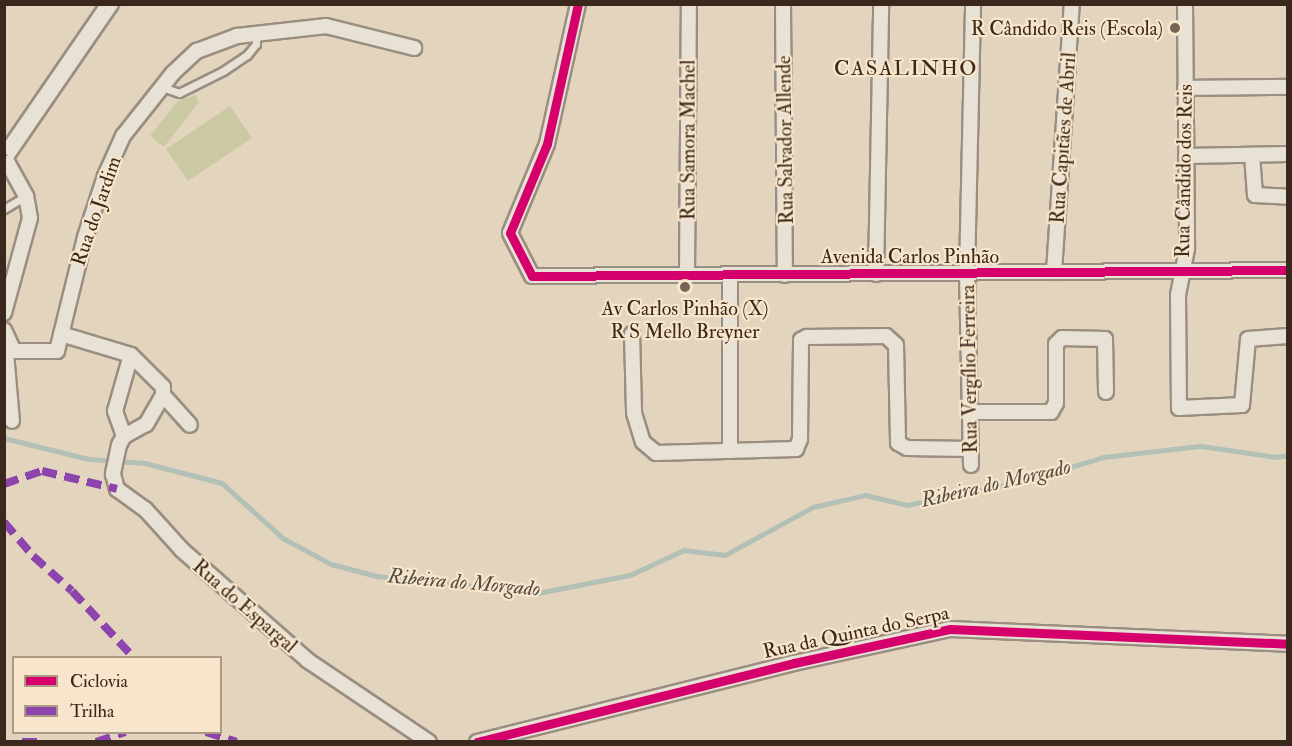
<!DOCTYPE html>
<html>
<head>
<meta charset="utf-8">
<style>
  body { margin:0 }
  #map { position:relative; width:1292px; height:746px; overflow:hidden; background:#e3d4be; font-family:"IM FELL Double Pica",serif }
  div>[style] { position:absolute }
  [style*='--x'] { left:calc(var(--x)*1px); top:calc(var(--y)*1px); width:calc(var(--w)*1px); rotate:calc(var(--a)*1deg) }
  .green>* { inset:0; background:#cac9a4 }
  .stream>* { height:4.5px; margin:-2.25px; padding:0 2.25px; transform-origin:2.25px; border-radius:2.25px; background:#b2c0b6 }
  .roads { filter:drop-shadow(2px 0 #998e80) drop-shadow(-2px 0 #998e80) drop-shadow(0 2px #998e80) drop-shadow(0 -2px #998e80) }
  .service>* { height:7px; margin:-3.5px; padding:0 3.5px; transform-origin:3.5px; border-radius:3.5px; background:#e8e1d5 }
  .minor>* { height:14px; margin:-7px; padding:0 7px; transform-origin:7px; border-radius:7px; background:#e8e1d5 }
  .tertiary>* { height:16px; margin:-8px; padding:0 8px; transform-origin:8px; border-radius:8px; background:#e8e1d5 }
  .quiet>* { height:8px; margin-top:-4px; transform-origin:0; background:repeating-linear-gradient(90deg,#8e44ad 0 15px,transparent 0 23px) }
  .cycleway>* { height:9px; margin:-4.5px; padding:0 4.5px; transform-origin:4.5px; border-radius:4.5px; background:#d6006c }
  .dots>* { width:16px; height:16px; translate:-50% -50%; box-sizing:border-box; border:3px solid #f7e6cb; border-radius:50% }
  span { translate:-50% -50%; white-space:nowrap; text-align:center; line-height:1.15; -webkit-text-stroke:4.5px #f7e6cb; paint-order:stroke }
  .poi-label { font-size:20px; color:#3b281c }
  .right { translate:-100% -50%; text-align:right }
  .street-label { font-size:20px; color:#3b281c }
  .neighbourhood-label { font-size:21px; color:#3b281c; letter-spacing:1.5px }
  .water-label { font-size:21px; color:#544c42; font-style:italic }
  .frame { position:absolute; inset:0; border:6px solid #3b281c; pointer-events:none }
  .legend { position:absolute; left:12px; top:656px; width:210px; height:78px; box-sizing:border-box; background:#f7e6cb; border:2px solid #ac9a85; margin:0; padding:8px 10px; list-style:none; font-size:18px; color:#3b281c }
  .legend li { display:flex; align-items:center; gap:12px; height:30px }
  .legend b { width:30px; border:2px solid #ac9a85 }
</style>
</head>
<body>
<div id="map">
  <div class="green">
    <i style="clip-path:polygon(196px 95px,199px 102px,164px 147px,150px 136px,178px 101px)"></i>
    <i style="clip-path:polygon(230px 106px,252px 138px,188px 181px,166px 149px)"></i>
  </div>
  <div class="stream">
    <i style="--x:4;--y:438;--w:88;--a:13.9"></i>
    <i style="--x:89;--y:459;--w:56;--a:4.1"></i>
    <i style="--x:145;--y:463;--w:80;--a:14.6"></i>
    <i style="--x:222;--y:483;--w:82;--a:42"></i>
    <i style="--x:283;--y:538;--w:55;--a:28.4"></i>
    <i style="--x:331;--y:564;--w:48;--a:14.6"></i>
    <i style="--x:377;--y:576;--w:162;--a:6"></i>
    <i style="--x:538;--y:593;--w:94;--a:-11.1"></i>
    <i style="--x:630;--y:575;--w:60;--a:-24.8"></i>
    <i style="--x:684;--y:550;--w:41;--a:7"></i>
    <i style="--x:725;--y:555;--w:100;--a:-28.6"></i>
    <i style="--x:813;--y:507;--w:54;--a:-12.8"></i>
    <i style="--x:866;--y:495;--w:42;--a:13.7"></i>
    <i style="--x:907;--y:505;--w:119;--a:-11.6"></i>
    <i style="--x:1024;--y:481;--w:84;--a:-16.7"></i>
    <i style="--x:1104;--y:457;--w:98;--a:-6.5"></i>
    <i style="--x:1201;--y:446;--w:76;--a:8.3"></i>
    <i style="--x:1276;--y:457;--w:12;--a:-9"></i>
  </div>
  <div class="roads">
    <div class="service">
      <i style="--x:162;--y:87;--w:18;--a:19"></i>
      <i style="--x:179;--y:93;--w:49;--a:-26.6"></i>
      <i style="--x:223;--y:71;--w:29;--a:-34"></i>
      <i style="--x:247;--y:55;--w:14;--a:-51"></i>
      <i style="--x:256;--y:44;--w:11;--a:-90"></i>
      <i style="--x:4;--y:209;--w:26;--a:-31"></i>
    </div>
    <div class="minor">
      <i style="--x:578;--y:4;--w:143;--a:102.5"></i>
      <i style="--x:547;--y:144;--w:96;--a:112.6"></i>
      <i style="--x:510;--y:233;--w:48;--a:62.9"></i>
      <i style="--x:532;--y:276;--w:756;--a:-0.45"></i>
      <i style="--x:783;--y:4;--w:271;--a:89.6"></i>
      <i style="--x:1185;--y:4;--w:245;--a:89.5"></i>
      <i style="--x:1187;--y:249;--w:47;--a:101.1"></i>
      <i style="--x:1178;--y:295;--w:113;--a:89.5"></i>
      <i style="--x:1179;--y:408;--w:63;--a:-2.7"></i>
      <i style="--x:1242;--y:405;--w:66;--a:-84.8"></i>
      <i style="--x:1248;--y:339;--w:40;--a:-4.3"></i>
      <i style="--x:1185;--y:88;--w:103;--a:-0.6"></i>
      <i style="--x:1252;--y:155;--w:40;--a:85.7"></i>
      <i style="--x:1255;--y:195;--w:33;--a:3"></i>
      <i style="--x:1186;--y:156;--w:102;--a:-1.1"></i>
      <i style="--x:1054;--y:272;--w:269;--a:-86.2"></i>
      <i style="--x:876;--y:274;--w:270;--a:-88.9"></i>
      <i style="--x:687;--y:275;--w:271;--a:-89.6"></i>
      <i style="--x:730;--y:275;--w:176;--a:90"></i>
      <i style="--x:4;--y:313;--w:98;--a:-74.7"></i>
      <i style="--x:30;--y:218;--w:22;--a:-100"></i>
      <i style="--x:26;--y:196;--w:43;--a:-118.9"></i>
      <i style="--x:4;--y:330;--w:23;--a:65"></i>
      <i style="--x:14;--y:351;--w:43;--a:0"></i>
      <i style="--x:57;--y:351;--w:117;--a:-76.2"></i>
      <i style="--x:85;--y:237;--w:64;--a:-71.8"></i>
      <i style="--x:105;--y:176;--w:44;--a:-65.8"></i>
      <i style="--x:123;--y:136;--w:80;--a:-51.6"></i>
      <i style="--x:173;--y:73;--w:33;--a:-43"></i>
      <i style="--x:197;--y:51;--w:43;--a:-20.6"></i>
      <i style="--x:237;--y:36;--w:90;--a:-6.4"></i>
      <i style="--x:326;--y:26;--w:91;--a:14"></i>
      <i style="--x:61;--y:334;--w:73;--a:16.7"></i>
      <i style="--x:131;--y:355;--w:45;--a:45"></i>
      <i style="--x:163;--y:387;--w:8;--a:90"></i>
      <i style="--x:163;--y:395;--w:34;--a:120"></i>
      <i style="--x:146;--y:424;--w:25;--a:151"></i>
      <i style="--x:124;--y:436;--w:10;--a:119"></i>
      <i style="--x:119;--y:445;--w:30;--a:102"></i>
      <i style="--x:113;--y:474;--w:16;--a:75"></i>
      <i style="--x:117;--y:489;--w:34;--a:36"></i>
      <i style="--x:145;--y:509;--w:55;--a:47.9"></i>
      <i style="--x:182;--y:550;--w:167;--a:41.3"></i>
      <i style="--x:307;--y:660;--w:147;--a:33.9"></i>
      <i style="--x:632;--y:334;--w:79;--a:88.5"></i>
      <i style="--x:634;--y:413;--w:30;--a:73"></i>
      <i style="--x:643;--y:442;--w:17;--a:40"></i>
      <i style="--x:656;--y:453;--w:140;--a:-1.6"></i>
      <i style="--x:796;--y:449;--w:11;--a:-68"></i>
      <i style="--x:800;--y:439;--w:99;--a:-89.4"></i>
      <i style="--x:801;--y:340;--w:7;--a:-27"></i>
      <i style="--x:807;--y:337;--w:79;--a:-0.7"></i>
      <i style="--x:886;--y:336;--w:13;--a:42"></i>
      <i style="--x:896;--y:345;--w:98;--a:88.8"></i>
      <i style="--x:898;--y:443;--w:10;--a:29"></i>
      <i style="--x:907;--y:448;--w:64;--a:0.9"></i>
      <i style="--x:6;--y:353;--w:68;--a:85"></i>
      <i style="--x:163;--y:395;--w:40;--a:48"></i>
      <i style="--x:971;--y:412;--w:80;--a:0"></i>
      <i style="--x:1051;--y:412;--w:10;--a:-61"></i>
      <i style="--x:1056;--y:403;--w:59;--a:-90"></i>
      <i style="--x:1056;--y:344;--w:8;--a:-45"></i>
      <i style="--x:1062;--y:338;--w:43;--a:1.3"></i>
      <i style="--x:1105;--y:339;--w:53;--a:88.9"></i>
      <i style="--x:124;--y:436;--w:27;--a:-110"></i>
      <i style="--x:115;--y:411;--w:58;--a:-74.1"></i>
      <i style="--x:971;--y:465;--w:192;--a:-91.2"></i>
      <i style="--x:967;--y:273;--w:269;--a:-88.7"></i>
      <i style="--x:477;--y:742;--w:327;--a:-14"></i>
      <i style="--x:794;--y:663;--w:160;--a:-12.3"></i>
      <i style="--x:950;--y:629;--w:338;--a:2.5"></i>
    </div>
    <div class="tertiary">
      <i style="--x:4;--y:158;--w:187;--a:-55.5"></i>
    </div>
  </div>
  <div class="quiet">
    <i style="--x:4;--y:157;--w:1;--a:45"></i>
    <i style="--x:4;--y:484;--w:40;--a:-18.9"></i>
    <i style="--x:42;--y:471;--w:77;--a:13.5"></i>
    <i style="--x:4;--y:522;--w:45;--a:49.5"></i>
    <i style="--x:33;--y:556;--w:52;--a:41.9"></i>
    <i style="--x:72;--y:591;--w:91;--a:47.2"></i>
    <i style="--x:206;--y:732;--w:32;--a:18"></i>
    <i style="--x:22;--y:742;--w:21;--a:0"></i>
    <i style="--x:96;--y:742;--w:31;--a:-19"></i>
  </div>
  <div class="cycleway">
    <i style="--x:578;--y:4;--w:143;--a:102.5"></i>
    <i style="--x:547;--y:144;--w:96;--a:112.6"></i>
    <i style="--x:510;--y:233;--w:48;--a:62.9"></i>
    <i style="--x:532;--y:276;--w:756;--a:-0.45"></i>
    <i style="--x:477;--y:742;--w:327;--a:-14"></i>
    <i style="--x:794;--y:663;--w:160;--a:-12.3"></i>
    <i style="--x:950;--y:629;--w:338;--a:2.5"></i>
  </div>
  <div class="dots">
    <i style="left:1175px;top:28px;background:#766455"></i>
    <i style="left:685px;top:287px;background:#766455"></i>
  </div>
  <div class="poi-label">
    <span class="right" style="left:1163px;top:28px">R Cândido Reis (Escola)</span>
    <span style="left:685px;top:320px">Av Carlos Pinhão (X)<br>R S Mello Breyner</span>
  </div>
  <div class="street-label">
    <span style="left:1063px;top:138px;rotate:-86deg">Rua Capitães de Abril</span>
    <span style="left:688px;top:140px;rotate:-90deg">Rua Samora Machel</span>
    <span style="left:785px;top:140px;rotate:-91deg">Rua Salvador Allende</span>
    <span style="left:1184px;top:171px;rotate:-89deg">Rua Cândido dos Reis</span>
    <span style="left:96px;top:211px;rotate:-71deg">Rua do Jardim</span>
    <span style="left:910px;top:256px">Avenida Carlos Pinhão</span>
    <span style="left:969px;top:369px;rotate:-91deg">Rua Vergílio Ferreira</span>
    <span style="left:245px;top:606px;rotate:41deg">Rua do Espargal</span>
    <span style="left:856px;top:632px;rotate:-12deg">Rua da Quinta do Serpa</span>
  </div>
  <div class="neighbourhood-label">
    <span style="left:906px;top:69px">CASALINHO</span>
  </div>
  <div class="water-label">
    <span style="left:996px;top:484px;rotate:-13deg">Ribeira do Morgado</span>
    <span style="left:464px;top:583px;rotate:5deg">Ribeira do Morgado</span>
  </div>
  <div class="frame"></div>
  <ul class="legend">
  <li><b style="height:8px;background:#d6006c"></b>Ciclovia</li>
  <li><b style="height:8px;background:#8e44ad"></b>Trilha</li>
  </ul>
</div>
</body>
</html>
